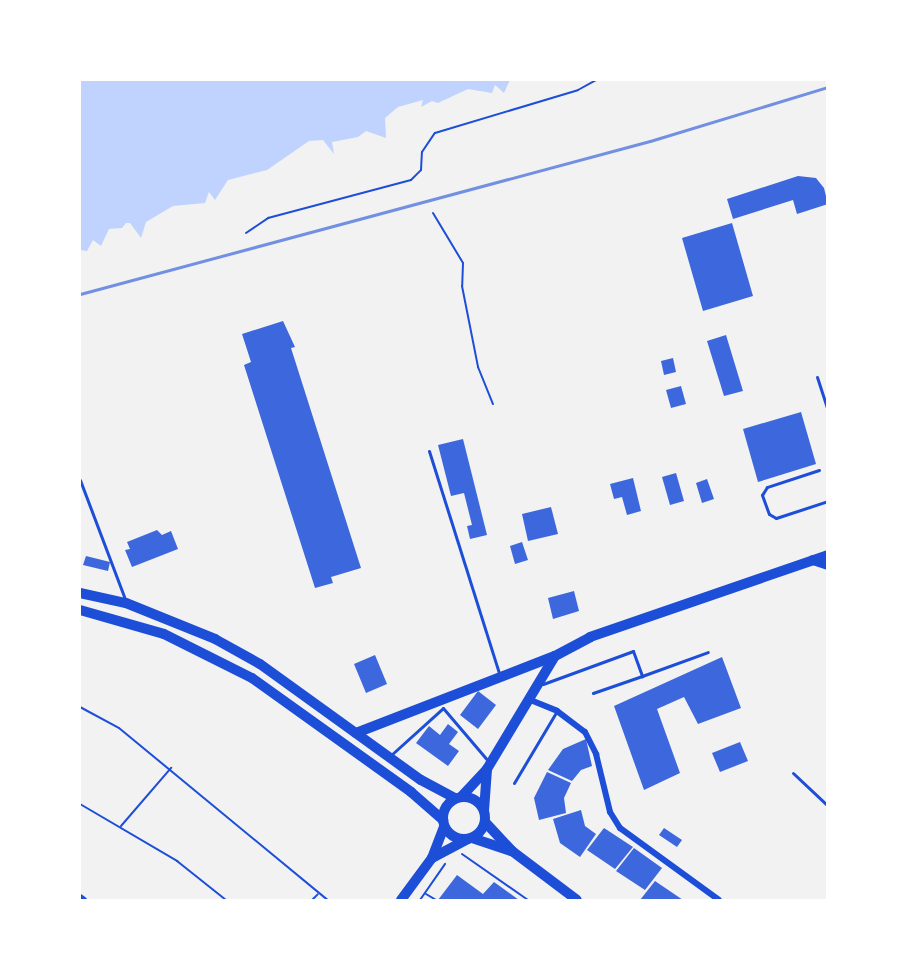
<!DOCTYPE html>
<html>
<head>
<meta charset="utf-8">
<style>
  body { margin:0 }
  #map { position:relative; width:907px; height:980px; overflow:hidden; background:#f2f2f2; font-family:"Work Sans",sans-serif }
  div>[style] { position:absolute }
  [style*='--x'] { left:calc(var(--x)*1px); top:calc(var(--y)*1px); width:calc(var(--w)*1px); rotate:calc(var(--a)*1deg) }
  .water>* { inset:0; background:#bfd3fe }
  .building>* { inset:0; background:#3d67dc }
  .path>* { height:2px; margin:-1px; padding:0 1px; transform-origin:1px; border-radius:1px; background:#1d4ed8 }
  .service>* { height:3px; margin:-1.5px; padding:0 1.5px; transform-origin:1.5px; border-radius:1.5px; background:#1d4ed8 }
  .minor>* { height:6px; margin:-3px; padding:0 3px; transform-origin:3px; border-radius:3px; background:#1d4ed8 }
  .primary>* { height:10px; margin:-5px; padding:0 5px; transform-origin:5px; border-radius:5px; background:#1d4ed8 }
  .trunk>* { height:10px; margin:-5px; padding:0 5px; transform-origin:5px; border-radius:5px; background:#1d4ed8 }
  .trunk>.ring { margin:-5px; padding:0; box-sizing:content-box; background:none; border:10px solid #1d4ed8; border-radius:50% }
  .rail>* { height:3px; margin:-1.5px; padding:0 1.5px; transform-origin:1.5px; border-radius:1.5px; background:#7290e2 }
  span { translate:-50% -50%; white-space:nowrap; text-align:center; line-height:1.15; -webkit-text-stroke:6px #fff; paint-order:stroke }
  .frame { position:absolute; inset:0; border:81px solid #fff; pointer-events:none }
</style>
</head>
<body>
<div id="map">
  <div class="water">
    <i style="clip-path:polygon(80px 80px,510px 80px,504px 93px,495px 85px,492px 93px,468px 89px,438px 103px,432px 101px,421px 107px,423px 100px,398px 107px,385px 118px,386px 138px,366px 131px,358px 137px,332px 142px,334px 154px,323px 140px,309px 141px,267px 170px,228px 180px,215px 200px,209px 192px,205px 203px,173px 206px,146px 222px,141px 238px,130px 223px,126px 223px,122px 228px,109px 229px,101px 246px,93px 240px,87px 251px,80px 250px)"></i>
  </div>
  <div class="building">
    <i style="clip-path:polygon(798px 176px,816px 178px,824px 188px,828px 204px,797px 214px,793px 200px,733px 219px,727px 199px)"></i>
    <i style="clip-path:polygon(732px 223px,753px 296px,703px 311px,682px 238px)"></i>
    <i style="clip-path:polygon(283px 321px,295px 347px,291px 348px,361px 568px,331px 577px,333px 583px,315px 588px,244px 365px,251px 362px,242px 334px)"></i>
    <i style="clip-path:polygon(726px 335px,743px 391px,724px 396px,707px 341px)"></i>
    <i style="clip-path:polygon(673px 358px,676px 372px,664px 375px,661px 361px)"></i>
    <i style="clip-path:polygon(681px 386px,686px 404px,671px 408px,666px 390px)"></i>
    <i style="clip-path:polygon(801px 412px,816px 464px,758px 482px,743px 429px)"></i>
    <i style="clip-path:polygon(463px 439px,487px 535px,470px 539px,467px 526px,472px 525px,464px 493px,451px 496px,438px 445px)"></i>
    <i style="clip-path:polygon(676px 473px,684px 501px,670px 505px,662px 477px)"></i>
    <i style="clip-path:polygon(633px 478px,641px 511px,627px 515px,622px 497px,614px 499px,610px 484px)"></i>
    <i style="clip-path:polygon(707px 479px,714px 499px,702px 503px,696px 483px)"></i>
    <i style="clip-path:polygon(551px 507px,558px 534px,528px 541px,522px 514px)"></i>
    <i style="clip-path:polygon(157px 530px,162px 535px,171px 531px,178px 549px,132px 567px,125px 550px,130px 549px,127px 542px)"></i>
    <i style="clip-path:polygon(522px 542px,528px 560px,515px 564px,510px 546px)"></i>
    <i style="clip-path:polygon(86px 556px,110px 562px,108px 571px,83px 565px)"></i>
    <i style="clip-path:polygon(574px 591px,579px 611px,553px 619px,548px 598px)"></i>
    <i style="clip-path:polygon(375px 655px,387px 684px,366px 693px,354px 664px)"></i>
    <i style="clip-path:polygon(722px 657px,741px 708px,698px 724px,684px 697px,657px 709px,680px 773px,644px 790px,614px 706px)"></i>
    <i style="clip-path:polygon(478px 691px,496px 705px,478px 729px,460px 715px)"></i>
    <i style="clip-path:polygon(448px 724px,458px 732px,449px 744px,459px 751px,448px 766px,416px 743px,429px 726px,440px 735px)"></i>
    <i style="clip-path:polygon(586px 739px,592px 766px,581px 770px,572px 781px,548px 770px,563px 749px)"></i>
    <i style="clip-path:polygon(740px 742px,748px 761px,720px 772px,712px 753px)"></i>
    <i style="clip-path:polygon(547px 772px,571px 783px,564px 798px,566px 813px,539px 820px,534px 798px)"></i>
    <i style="clip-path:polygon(581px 810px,585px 826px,596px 834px,580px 857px,560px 843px,553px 819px)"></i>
    <i style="clip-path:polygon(604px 828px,633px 847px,615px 869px,587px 850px)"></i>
    <i style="clip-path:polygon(664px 828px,682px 840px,677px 847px,659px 835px)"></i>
    <i style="clip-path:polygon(634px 848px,662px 868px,645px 890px,616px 871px)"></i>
    <i style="clip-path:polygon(457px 875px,483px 894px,494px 882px,519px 900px,438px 900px)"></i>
    <i style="clip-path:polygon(655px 881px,683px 900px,640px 900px)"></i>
  </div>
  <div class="path">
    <i style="--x:433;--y:213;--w:58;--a:59"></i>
    <i style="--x:463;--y:263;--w:23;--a:92"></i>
    <i style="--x:462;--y:286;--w:83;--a:78.8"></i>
    <i style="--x:478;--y:367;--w:40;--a:68"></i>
    <i style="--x:246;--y:233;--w:27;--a:-34"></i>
    <i style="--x:268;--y:218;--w:148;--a:-14.9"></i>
    <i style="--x:411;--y:180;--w:14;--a:-45"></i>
    <i style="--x:421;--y:170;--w:18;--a:-87"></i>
    <i style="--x:422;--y:152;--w:23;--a:-56"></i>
    <i style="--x:435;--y:133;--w:149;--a:-16.7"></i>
    <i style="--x:578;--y:90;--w:21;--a:-29"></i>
    <i style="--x:80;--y:707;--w:44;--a:28.3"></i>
    <i style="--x:119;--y:728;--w:271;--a:39.5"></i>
    <i style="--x:80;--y:804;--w:113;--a:30.4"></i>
    <i style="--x:177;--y:861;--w:63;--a:38.5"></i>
    <i style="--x:121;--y:826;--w:77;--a:-49.2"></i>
    <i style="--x:462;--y:854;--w:80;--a:34.9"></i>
    <i style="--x:426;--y:894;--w:12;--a:31"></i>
    <i style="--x:312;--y:900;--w:8;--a:-45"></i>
    <i style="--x:420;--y:900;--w:44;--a:-55.2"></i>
  </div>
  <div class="service">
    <i style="--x:817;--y:377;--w:35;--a:72"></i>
    <i style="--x:429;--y:451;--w:236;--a:72.5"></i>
    <i style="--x:819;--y:470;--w:55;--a:161.9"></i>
    <i style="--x:767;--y:487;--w:9;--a:122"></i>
    <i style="--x:762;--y:495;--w:20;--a:70"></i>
    <i style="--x:769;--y:514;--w:8;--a:30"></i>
    <i style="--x:776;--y:518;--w:55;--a:-18.1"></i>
    <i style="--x:80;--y:480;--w:127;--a:69.3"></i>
    <i style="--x:642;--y:676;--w:70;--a:-20"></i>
    <i style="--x:543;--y:684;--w:96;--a:-20.1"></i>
    <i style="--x:633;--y:651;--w:27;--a:70"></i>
    <i style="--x:642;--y:676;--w:52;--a:160.9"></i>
    <i style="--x:391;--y:755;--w:70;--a:-42.1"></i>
    <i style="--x:443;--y:708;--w:71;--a:49.6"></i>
    <i style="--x:793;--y:773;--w:48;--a:43.3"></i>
    <i style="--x:514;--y:783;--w:84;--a:-59.2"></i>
  </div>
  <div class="minor">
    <i style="--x:528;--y:699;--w:31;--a:22"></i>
    <i style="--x:557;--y:711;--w:35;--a:37"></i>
    <i style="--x:585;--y:732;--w:25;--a:63"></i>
    <i style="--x:596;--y:754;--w:60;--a:76.4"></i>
    <i style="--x:610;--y:812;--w:19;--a:58"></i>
    <i style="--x:620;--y:828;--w:122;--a:36"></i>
    <i style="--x:80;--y:897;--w:5;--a:37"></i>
  </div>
  <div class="primary">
    <i style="--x:485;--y:822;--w:40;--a:47"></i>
    <i style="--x:512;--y:851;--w:81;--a:37"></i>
    <i style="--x:472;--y:838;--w:41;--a:18.4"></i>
    <i style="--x:432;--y:858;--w:41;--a:-27.8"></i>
    <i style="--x:401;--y:900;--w:52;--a:-53.6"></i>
    <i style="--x:432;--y:858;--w:34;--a:-69"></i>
  </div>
  <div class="trunk">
    <i style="--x:813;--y:560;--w:16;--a:18"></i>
    <i style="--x:80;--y:593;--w:47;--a:12.3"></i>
    <i style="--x:126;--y:603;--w:96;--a:22"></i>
    <i style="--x:215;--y:639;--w:51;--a:29.1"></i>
    <i style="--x:260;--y:664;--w:198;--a:35.8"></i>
    <i style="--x:421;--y:780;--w:38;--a:28"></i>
    <i style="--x:80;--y:610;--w:87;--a:15.9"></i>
    <i style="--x:164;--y:634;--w:98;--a:26.6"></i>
    <i style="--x:252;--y:678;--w:196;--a:35.6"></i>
    <i style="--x:411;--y:792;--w:43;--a:41.2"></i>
    <i style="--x:356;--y:733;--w:213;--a:-21.2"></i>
    <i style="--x:462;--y:796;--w:37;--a:-47"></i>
    <i style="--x:487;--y:769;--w:132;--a:-59"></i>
    <i style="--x:555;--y:656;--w:40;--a:-28"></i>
    <i style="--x:590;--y:637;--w:252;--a:-19"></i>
    <i class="ring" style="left:443px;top:797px;width:32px;height:32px"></i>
    <i style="--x:484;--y:811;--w:42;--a:-85.9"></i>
  </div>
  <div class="rail">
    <i style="--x:80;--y:294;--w:590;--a:-15.03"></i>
    <i style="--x:650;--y:141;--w:186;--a:-16.9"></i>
  </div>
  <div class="frame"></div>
</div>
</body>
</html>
